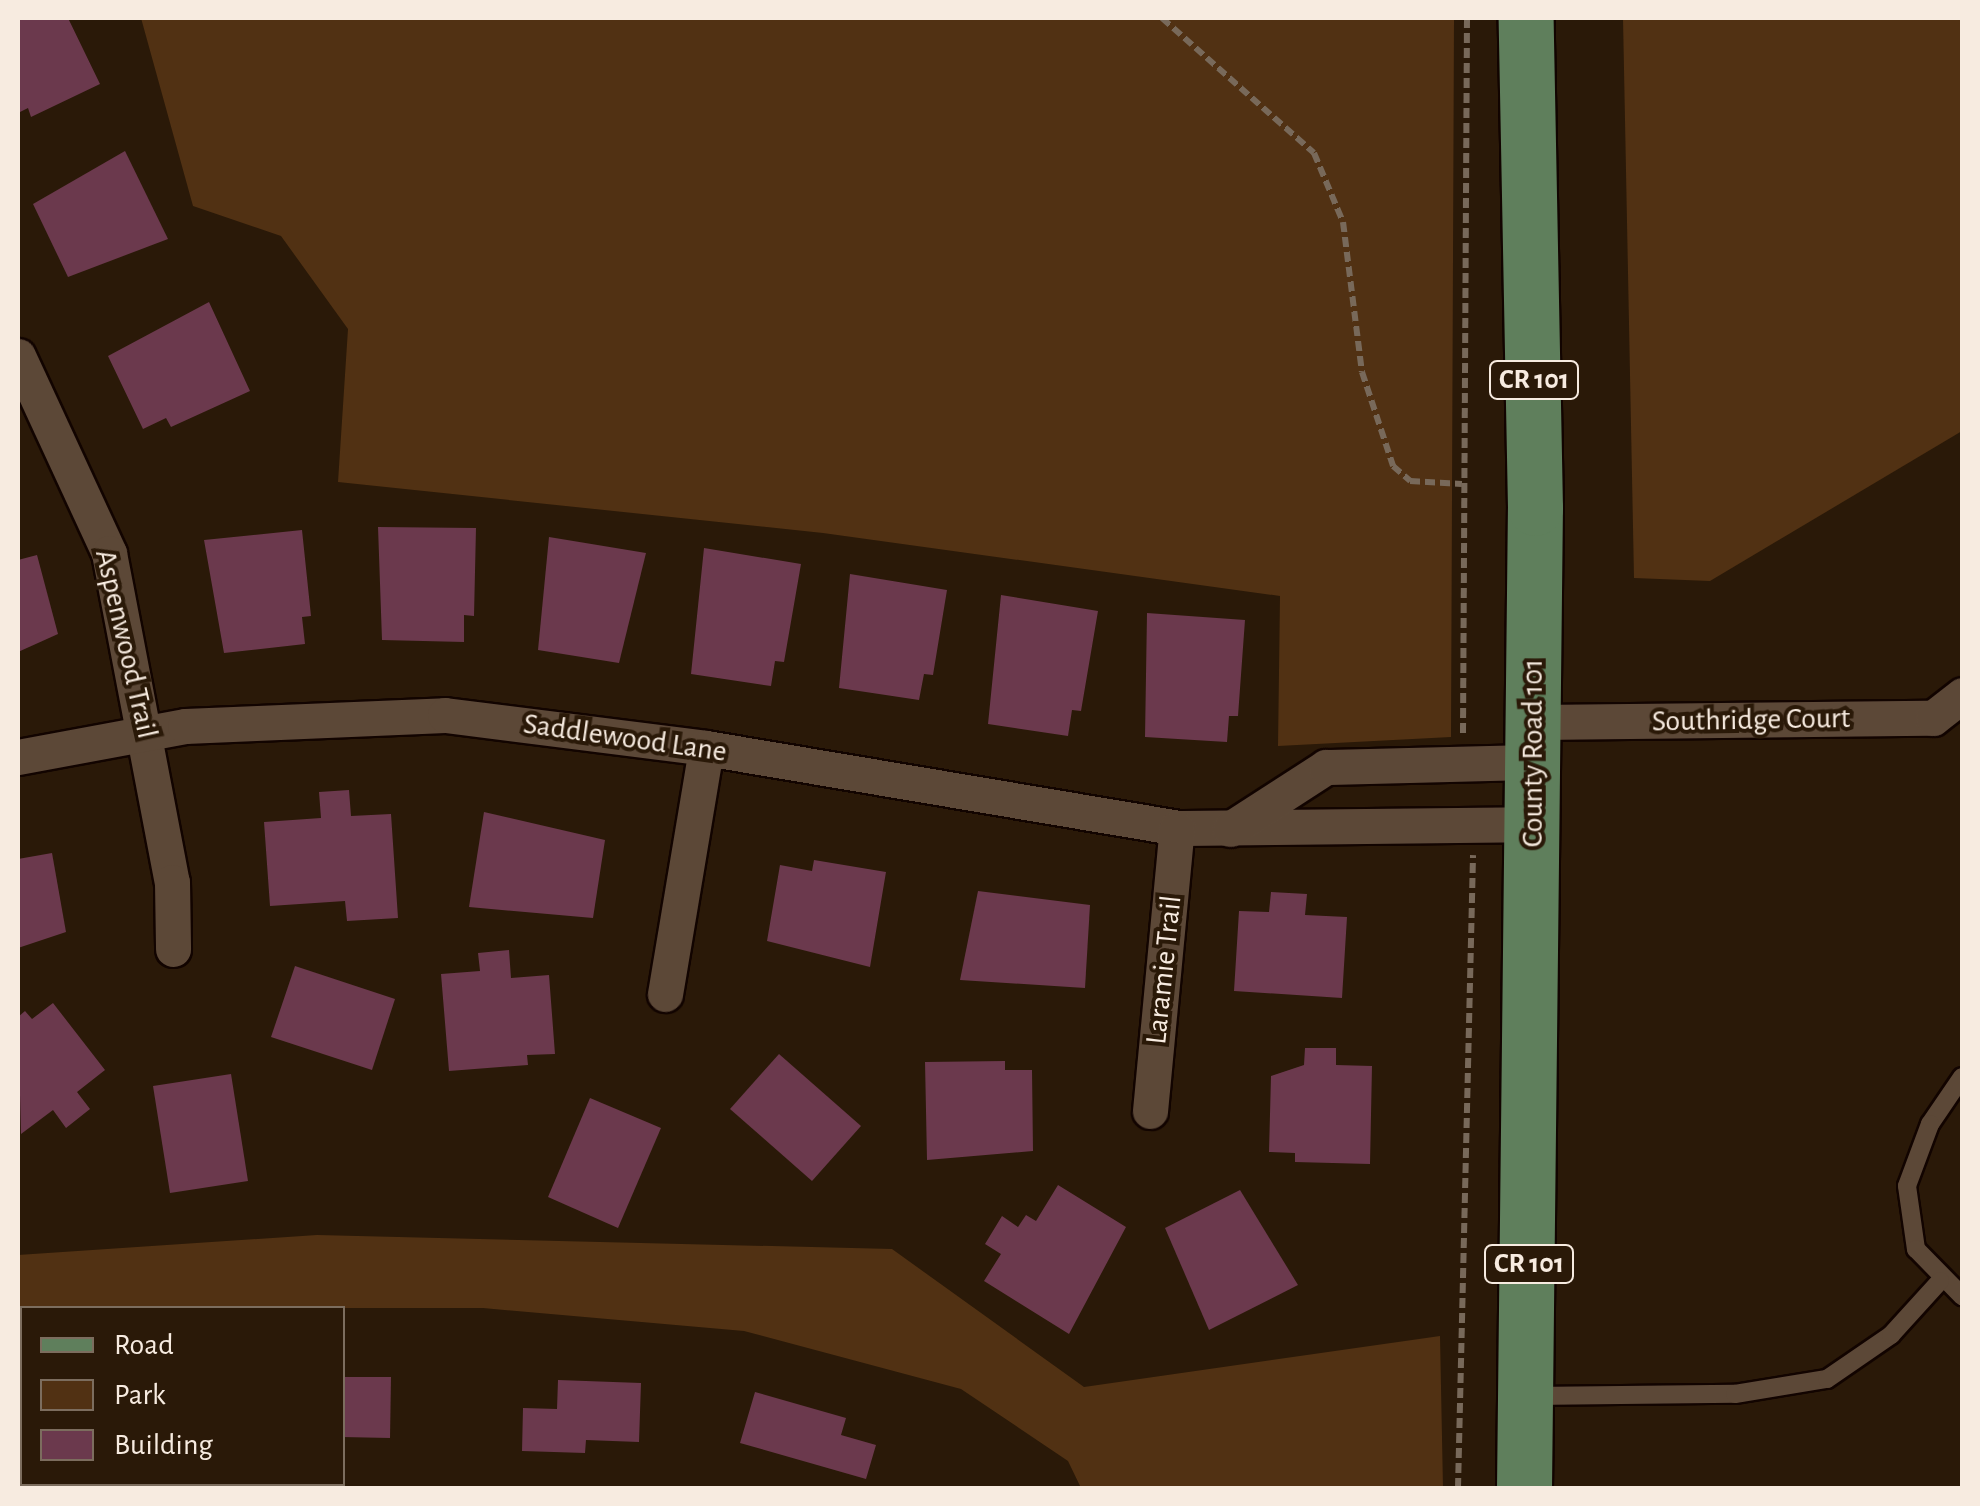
<!DOCTYPE html>
<html>
<head>
<meta charset="utf-8">
<style>
  body { margin:0 }
  #map { position:relative; width:1980px; height:1506px; overflow:hidden; background:#2a1908; font-family:"Alegreya Sans",sans-serif }
  div>[style] { position:absolute }
  [style*='--x'] { left:calc(var(--x)*1px); top:calc(var(--y)*1px); width:calc(var(--w)*1px); rotate:calc(var(--a)*1deg) }
  .green>* { inset:0; background:#513113 }
  .building>* { inset:0; background:#6b394d }
  .path>* { height:6px; margin-top:-3px; transform-origin:0; background:repeating-linear-gradient(90deg,#78695a 0 10px,transparent 0 15px) }
  .roads { filter:drop-shadow(2px 0 #120400) drop-shadow(-2px 0 #120400) drop-shadow(0 2px #120400) drop-shadow(0 -2px #120400) }
  .lane>* { height:18px; margin:-9px; padding:0 9px; transform-origin:9px; border-radius:9px; background:#5c4837 }
  .street>* { height:35px; margin:-17.5px; padding:0 17.5px; transform-origin:17.5px; border-radius:17.5px; background:#5c4837 }
  .primary>* { height:55px; margin:-27.5px; padding:0 27.5px; transform-origin:27.5px; border-radius:27.5px; background:#5f7f5c }
  span { translate:-50% -50%; white-space:nowrap; text-align:center; line-height:1.15; -webkit-text-stroke:8px #2a1908; paint-order:stroke }
  .shield-label span { padding:2px 8px; background:#2a1908; border:2px solid; border-radius:8px; -webkit-text-stroke-width:0 }
  .shield-label { font-size:28px; color:#f7ebe0; font-weight:700 }
  .street-label { font-size:30px; color:#f7ebe0 }
  .frame { position:absolute; inset:0; border:20px solid #f7ebe0; pointer-events:none }
  .legend { position:absolute; left:20px; top:1306px; width:325px; height:180px; box-sizing:border-box; background:#2a1908; border:2px solid #7c6d5e; margin:0; padding:12px 18px; list-style:none; font-size:30px; color:#f7ebe0 }
  .legend li { display:flex; align-items:center; gap:20px; height:50px }
  .legend b { width:50px; border:2px solid #7c6d5e }
</style>
</head>
<body>
<div id="map">
  <div class="green">
    <i style="clip-path:polygon(141px 18px,1454px 18px,1451px 737px,1278px 746px,1280px 596px,823px 533px,338px 482px,348px 329px,281px 236px,193px 206px)"></i>
    <i style="clip-path:polygon(1623px 18px,1962px 18px,1962px 431px,1710px 581px,1634px 578px)"></i>
    <i style="clip-path:polygon(317px 1235px,892px 1249px,1084px 1387px,1440px 1336px,1443px 1488px,1081px 1488px,1068px 1461px,961px 1389px,744px 1331px,483px 1308px,22px 1308px,18px 1333px,18px 1255px)"></i>
  </div>
  <div class="building">
    <i style="clip-path:polygon(18px 18px,68px 18px,100px 84px,31px 117px,28px 108px,18px 113px)"></i>
    <i style="clip-path:polygon(125px 151px,168px 239px,68px 277px,33px 204px)"></i>
    <i style="clip-path:polygon(209px 302px,250px 391px,171px 427px,166px 418px,143px 429px,108px 356px)"></i>
    <i style="clip-path:polygon(378px 527px,476px 528px,474px 616px,464px 615px,464px 642px,382px 640px)"></i>
    <i style="clip-path:polygon(302px 530px,311px 616px,302px 617px,305px 644px,224px 653px,204px 540px)"></i>
    <i style="clip-path:polygon(549px 537px,646px 553px,619px 663px,538px 650px)"></i>
    <i style="clip-path:polygon(704px 548px,801px 564px,784px 662px,775px 661px,771px 686px,691px 674px)"></i>
    <i style="clip-path:polygon(37px 555px,58px 634px,18px 652px,18px 560px)"></i>
    <i style="clip-path:polygon(850px 574px,947px 590px,933px 675px,924px 674px,919px 700px,839px 688px)"></i>
    <i style="clip-path:polygon(1001px 595px,1098px 611px,1081px 711px,1072px 710px,1068px 736px,988px 724px)"></i>
    <i style="clip-path:polygon(1147px 613px,1245px 620px,1238px 716px,1229px 716px,1227px 742px,1145px 737px)"></i>
    <i style="clip-path:polygon(349px 790px,351px 816px,391px 814px,398px 918px,347px 921px,345px 901px,270px 906px,264px 822px,321px 818px,319px 792px)"></i>
    <i style="clip-path:polygon(484px 812px,605px 840px,593px 918px,469px 907px)"></i>
    <i style="clip-path:polygon(52px 853px,66px 932px,18px 948px,18px 859px)"></i>
    <i style="clip-path:polygon(814px 860px,886px 872px,870px 967px,767px 941px,780px 865px,812px 871px)"></i>
    <i style="clip-path:polygon(978px 891px,1090px 905px,1085px 988px,960px 980px)"></i>
    <i style="clip-path:polygon(1271px 892px,1307px 894px,1305px 915px,1347px 917px,1342px 998px,1234px 991px,1239px 911px,1269px 912px)"></i>
    <i style="clip-path:polygon(509px 950px,511px 978px,549px 975px,555px 1054px,527px 1055px,528px 1065px,449px 1071px,441px 974px,480px 971px,478px 953px)"></i>
    <i style="clip-path:polygon(295px 966px,395px 999px,372px 1070px,271px 1037px)"></i>
    <i style="clip-path:polygon(53px 1003px,105px 1070px,77px 1092px,90px 1109px,66px 1128px,53px 1110px,21px 1134px,18px 1017px,25px 1011px,32px 1019px)"></i>
    <i style="clip-path:polygon(1305px 1048px,1336px 1048px,1336px 1065px,1372px 1066px,1370px 1164px,1295px 1162px,1295px 1153px,1269px 1152px,1271px 1076px,1304px 1065px)"></i>
    <i style="clip-path:polygon(779px 1054px,861px 1126px,812px 1181px,730px 1109px)"></i>
    <i style="clip-path:polygon(1005px 1061px,1005px 1070px,1032px 1070px,1033px 1151px,927px 1160px,925px 1062px)"></i>
    <i style="clip-path:polygon(231px 1074px,248px 1181px,170px 1193px,153px 1086px)"></i>
    <i style="clip-path:polygon(590px 1098px,661px 1128px,618px 1228px,548px 1197px)"></i>
    <i style="clip-path:polygon(1058px 1185px,1126px 1227px,1069px 1334px,984px 1281px,1001px 1254px,985px 1244px,1002px 1216px,1018px 1227px,1026px 1215px,1036px 1221px)"></i>
    <i style="clip-path:polygon(1240px 1190px,1298px 1285px,1209px 1330px,1165px 1228px)"></i>
    <i style="clip-path:polygon(342px 1377px,391px 1377px,390px 1438px,342px 1437px)"></i>
    <i style="clip-path:polygon(558px 1380px,641px 1383px,639px 1442px,586px 1440px,585px 1453px,522px 1451px,523px 1408px,557px 1409px)"></i>
    <i style="clip-path:polygon(755px 1392px,846px 1418px,841px 1435px,876px 1445px,866px 1479px,740px 1443px)"></i>
  </div>
  <div class="path">
    <i style="--x:1162;--y:18;--w:203;--a:41.6"></i>
    <i style="--x:1314;--y:153;--w:75;--a:67.2"></i>
    <i style="--x:1343;--y:222;--w:151;--a:82.8"></i>
    <i style="--x:1362;--y:372;--w:99;--a:71.7"></i>
    <i style="--x:1393;--y:466;--w:23;--a:41"></i>
    <i style="--x:1410;--y:481;--w:52;--a:3.3"></i>
    <i style="--x:1463;--y:733;--w:715;--a:-89.68"></i>
    <i style="--x:1458;--y:1488;--w:633;--a:-88.64"></i>
  </div>
  <div class="roads">
    <div class="lane">
      <i style="--x:1962;--y:1077;--w:57;--a:124.2"></i>
      <i style="--x:1930;--y:1124;--w:66;--a:110.4"></i>
      <i style="--x:1907;--y:1186;--w:64;--a:81.9"></i>
      <i style="--x:1916;--y:1249;--w:66;--a:45.6"></i>
      <i style="--x:1530;--y:1396;--w:205;--a:-0.6"></i>
      <i style="--x:1735;--y:1394;--w:93;--a:-9.3"></i>
      <i style="--x:1827;--y:1379;--w:78;--a:-34.5"></i>
      <i style="--x:1891;--y:1335;--w:73;--a:-47.8"></i>
    </div>
    <div class="street">
      <i style="--x:18;--y:356;--w:217;--a:65.2"></i>
      <i style="--x:109;--y:553;--w:335;--a:79.2"></i>
      <i style="--x:172;--y:882;--w:67;--a:89.1"></i>
      <i style="--x:1532;--y:722;--w:401;--a:-0.6"></i>
      <i style="--x:1933;--y:718;--w:37;--a:-38"></i>
      <i style="--x:18;--y:757;--w:170;--a:-10.5"></i>
      <i style="--x:185;--y:726;--w:260;--a:-2.4"></i>
      <i style="--x:445;--y:715;--w:263;--a:7.2"></i>
      <i style="--x:706;--y:748;--w:478;--a:9.6"></i>
      <i style="--x:1177;--y:828;--w:355;--a:-0.6"></i>
      <i style="--x:1230;--y:829;--w:114;--a:-32.9"></i>
      <i style="--x:1326;--y:767;--w:206;--a:-1.4"></i>
      <i style="--x:665;--y:994;--w:249;--a:-80.5"></i>
      <i style="--x:1150;--y:1111;--w:284;--a:-84.6"></i>
    </div>
    <div class="primary">
      <i style="--x:1524;--y:1488;--w:980;--a:-89.36"></i>
      <i style="--x:1535;--y:508;--w:490;--a:-91.1"></i>
    </div>
  </div>
  <div class="shield-label">
    <span style="left:1534px;top:380px">CR 101</span>
    <span style="left:1529px;top:1264px">CR 101</span>
  </div>
  <div class="street-label">
    <span style="left:126px;top:644px;rotate:77deg">Aspenwood Trail</span>
    <span style="left:1751px;top:720px;rotate:-1deg">Southridge Court</span>
    <span style="left:625px;top:738px;rotate:8deg">Saddlewood Lane</span>
    <span style="left:1533px;top:753px;rotate:-90deg">County Road 101</span>
    <span style="left:1164px;top:970px;rotate:-84deg">Laramie Trail</span>
  </div>
  <div class="frame"></div>
  <ul class="legend">
  <li><b style="height:12px;background:#5f7f5c"></b>Road</li>
  <li><b style="height:28px;background:#513113"></b>Park</li>
  <li><b style="height:28px;background:#6b394d"></b>Building</li>
  </ul>
</div>
</body>
</html>
